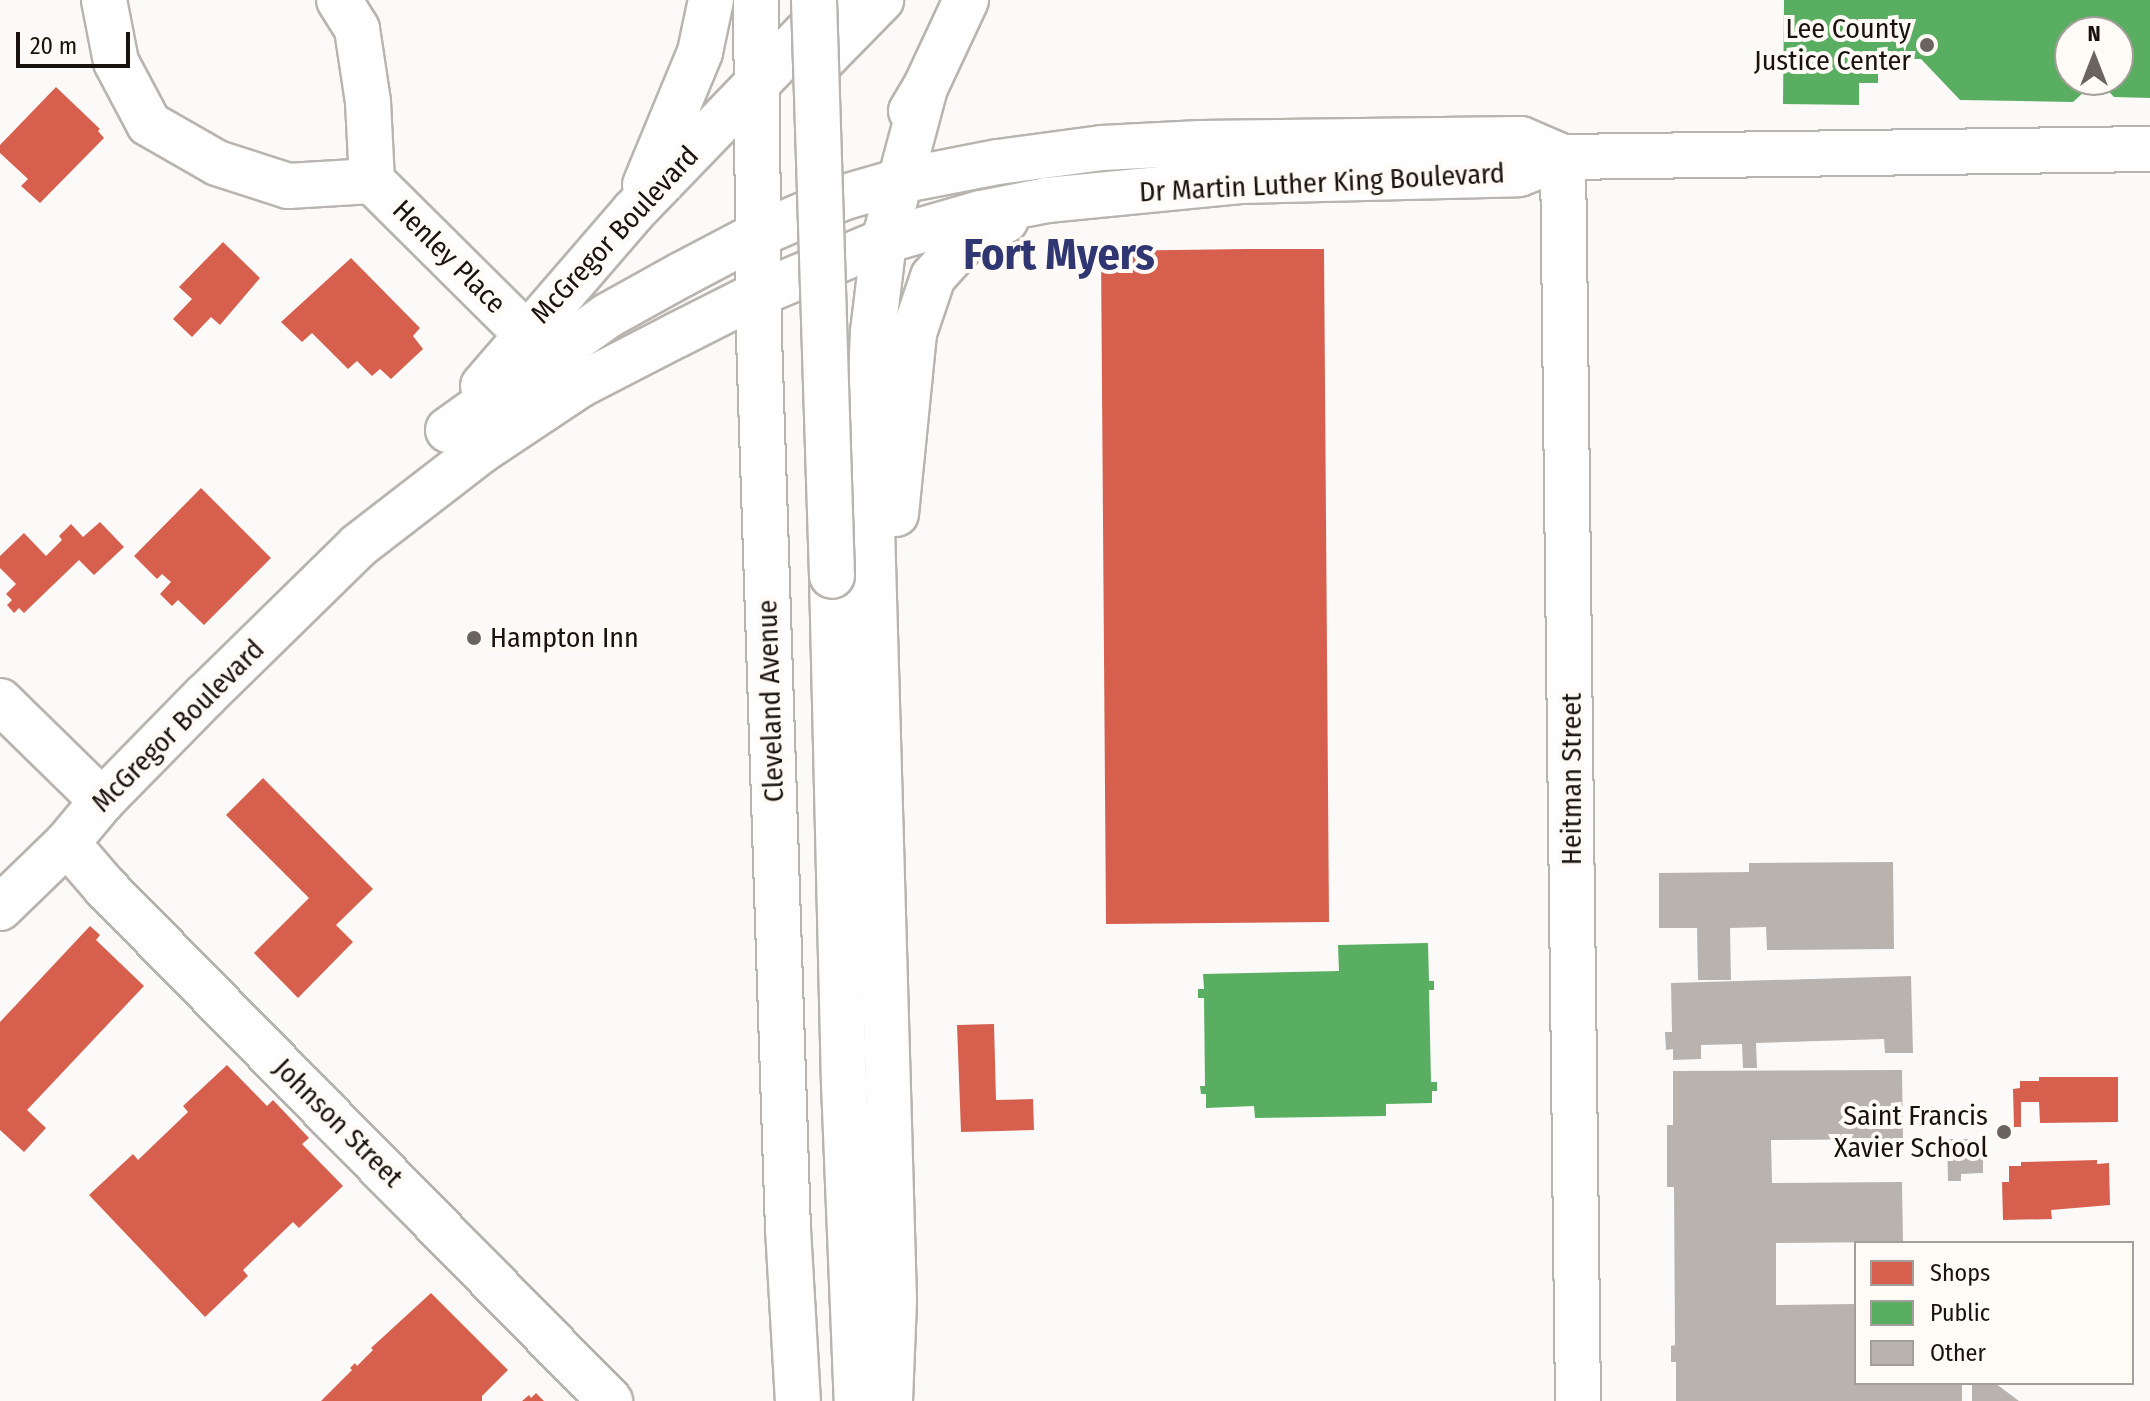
<!DOCTYPE html>
<html>
<head>
<meta charset="utf-8">
<style>
  body { margin:0 }
  #map { position:relative; width:2150px; height:1401px; overflow:hidden; background:#fcfaf8; font-family:"Fira Sans Condensed",sans-serif }
  div>[style] { position:absolute }
  [style*='--x'] { left:calc(var(--x)*1px); top:calc(var(--y)*1px); width:calc(var(--w)*1px); rotate:calc(var(--a)*1deg) }
  .shops>* { inset:0; background:#d6604d }
  .public>* { inset:0; background:#5aae61 }
  .building>* { inset:0; background:#b8b3af }
  .roads { filter:drop-shadow(2px 0 #b8b4af) drop-shadow(-2px 0 #b8b4af) drop-shadow(0 2px #b8b4af) drop-shadow(0 -2px #b8b4af) }
  .minor>* { height:44px; margin:-22px; padding:0 22px; transform-origin:22px; border-radius:22px; background:#fffefe }
  .major>* { height:44px; margin:-22px; padding:0 22px; transform-origin:22px; border-radius:22px; background:#fffefe }
  .bridges { filter:drop-shadow(2px 0 #b8b4af) drop-shadow(-2px 0 #b8b4af) drop-shadow(0 2px #b8b4af) drop-shadow(0 -2px #b8b4af) }
  .major-bridge>* { height:44px; margin:-22px; padding:0 22px; transform-origin:22px; border-radius:22px; background:#fffefe }
  .dots>* { width:22px; height:22px; translate:-50% -50%; box-sizing:border-box; border:4px solid #fefaf6; border-radius:50% }
  span { translate:-50% -50%; white-space:nowrap; text-align:center; line-height:1.15; -webkit-text-stroke:8px #fefaf6; paint-order:stroke }
  .poi-label { font-size:28px; color:#1a130d }
  .right { translate:-100% -50%; text-align:right }
  .left { translate:0 -50%; text-align:left }
  .street-label { font-size:28px; color:#1a130d }
  .town-label { font-size:44px; color:#303671; font-weight:700 }
  .legend { position:absolute; left:1854px; top:1241px; width:280px; height:144px; box-sizing:border-box; background:#fefaf6; border:2px solid #a39e99; margin:0; padding:10px 14px; list-style:none; font-size:24px; color:#1a130d }
  .legend li { display:flex; align-items:center; gap:16px; height:40px }
  .legend b { width:40px; border:2px solid #a39e99 }
  .north { position:absolute; left:2054px; top:16px; width:80px; height:80px; box-sizing:border-box; background:#fefaf6; border:2px solid #a39e99; border-radius:50%; rotate:0deg; font-size:22px; font-weight:700; line-height:32px; text-align:center; color:#1a130d }
  .north::after { content:''; display:block; margin:auto; width:28px; height:36px; background:#69645f; clip-path:polygon(50% 0,100% 100%,50% 72%,0 100%) }
  .scale { position:absolute; left:16px; top:32px; width:114px; height:36px; box-sizing:border-box; border:4px solid #1a130d; border-top:0; padding-left:10px; font-size:24px; line-height:28px; white-space:nowrap; color:#1a130d; -webkit-text-stroke:6px #fefaf6; paint-order:stroke }
</style>
</head>
<body>
<div id="map">
  <div class="shops">
    <i style="clip-path:polygon(56px 87px,100px 129px,98px 131px,104px 138px,40px 203px,21px 186px,28px 179px,0 153px,0 145px)"></i>
    <i style="clip-path:polygon(223px 242px,260px 278px,220px 325px,211px 317px,192px 337px,173px 319px,192px 299px,179px 287px)"></i>
    <i style="clip-path:polygon(1248px 249px,1324px 249px,1329px 922px,1106px 924px,1101px 251px)"></i>
    <i style="clip-path:polygon(351px 258px,420px 328px,413px 336px,423px 349px,391px 379px,380px 369px,372px 376px,357px 361px,348px 369px,312px 333px,302px 342px,281px 322px)"></i>
    <i style="clip-path:polygon(201px 488px,271px 558px,204px 625px,178px 600px,172px 606px,160px 594px,171px 582px,162px 574px,157px 579px,134px 556px)"></i>
    <i style="clip-path:polygon(100px 522px,124px 547px,94px 575px,79px 560px,24px 613px,19px 608px,14px 613px,7px 605px,12px 600px,6px 594px,16px 584px,0 568px,0 556px,24px 533px,46px 556px,62px 540px,59px 536px,71px 524px,83px 537px)"></i>
    <i style="clip-path:polygon(263px 778px,373px 889px,336px 925px,353px 942px,298px 998px,254px 953px,309px 898px,226px 815px)"></i>
    <i style="clip-path:polygon(90px 926px,100px 935px,96px 940px,144px 986px,27px 1110px,46px 1128px,24px 1152px,0 1130px,0 1022px)"></i>
    <i style="clip-path:polygon(994px 1024px,996px 1100px,1033px 1099px,1034px 1130px,961px 1132px,957px 1025px)"></i>
    <i style="clip-path:polygon(227px 1065px,267px 1106px,273px 1100px,309px 1138px,302px 1144px,343px 1186px,299px 1228px,293px 1222px,243px 1270px,248px 1276px,205px 1317px,89px 1195px,133px 1154px,138px 1160px,188px 1112px,183px 1106px)"></i>
    <i style="clip-path:polygon(2039px 1077px,2118px 1077px,2118px 1122px,2040px 1123px,2039px 1102px,2021px 1102px,2021px 1127px,2014px 1127px,2013px 1089px,2020px 1088px,2020px 1081px,2039px 1081px)"></i>
    <i style="clip-path:polygon(2097px 1160px,2097px 1164px,2109px 1163px,2110px 1205px,2051px 1210px,2052px 1219px,2003px 1220px,2002px 1182px,2009px 1182px,2009px 1166px,2021px 1166px,2021px 1162px)"></i>
    <i style="clip-path:polygon(431px 1293px,508px 1370px,482px 1396px,482px 1401px,321px 1401px,352px 1370px,350px 1368px,355px 1363px,357px 1366px,373px 1350px,371px 1348px)"></i>
    <i style="clip-path:polygon(536px 1393px,544px 1401px,522px 1401px,529px 1395px,531px 1398px)"></i>
  </div>
  <div class="public">
    <i style="clip-path:polygon(1784px 0,2150px 0,2150px 98px,2114px 97px,2098px 80px,2118px 80px,2118px 32px,2070px 32px,2070px 80px,2097px 80px,2073px 102px,1960px 100px,1921px 59px,1878px 59px,1878px 83px,1859px 83px,1859px 105px,1783px 104px)"></i>
    <i style="clip-path:polygon(1428px 943px,1429px 981px,1434px 981px,1434px 990px,1429px 990px,1431px 1082px,1437px 1082px,1437px 1091px,1432px 1091px,1432px 1103px,1386px 1104px,1386px 1116px,1255px 1118px,1254px 1106px,1206px 1108px,1206px 1094px,1201px 1094px,1200px 1086px,1205px 1086px,1204px 998px,1198px 998px,1198px 989px,1204px 989px,1203px 974px,1339px 971px,1338px 945px)"></i>
  </div>
  <div class="building">
    <i style="clip-path:polygon(1893px 862px,1894px 949px,1767px 950px,1766px 927px,1730px 928px,1731px 980px,1698px 980px,1697px 928px,1659px 928px,1659px 873px,1749px 872px,1749px 863px)"></i>
    <i style="clip-path:polygon(1911px 976px,1913px 1053px,1885px 1053px,1884px 1039px,1756px 1043px,1757px 1068px,1743px 1068px,1742px 1044px,1701px 1045px,1701px 1059px,1673px 1060px,1673px 1049px,1666px 1050px,1665px 1032px,1672px 1032px,1671px 983px)"></i>
    <i style="clip-path:polygon(1902px 1070px,1903px 1139px,1771px 1140px,1772px 1183px,1902px 1182px,1903px 1242px,1776px 1243px,1776px 1305px,1856px 1304px,1856px 1383px,1962px 1383px,1962px 1401px,1676px 1401px,1676px 1362px,1671px 1362px,1671px 1346px,1675px 1345px,1674px 1187px,1667px 1187px,1667px 1125px,1673px 1125px,1673px 1071px)"></i>
    <i style="clip-path:polygon(1947px 1139px,1983px 1139px,1983px 1173px,1961px 1174px,1961px 1181px,1948px 1181px)"></i>
    <i style="clip-path:polygon(1972px 1383px,1995px 1383px,2019px 1401px,1972px 1401px)"></i>
  </div>
  <div class="roads">
    <div class="minor">
      <i style="--x:104;--y:0;--w:63;--a:79"></i>
      <i style="--x:116;--y:62;--w:70;--a:62"></i>
      <i style="--x:149;--y:124;--w:78;--a:29.8"></i>
      <i style="--x:217;--y:163;--w:75;--a:17.9"></i>
      <i style="--x:288;--y:186;--w:84;--a:-3.4"></i>
      <i style="--x:339;--y:0;--w:34;--a:58"></i>
      <i style="--x:357;--y:29;--w:74;--a:81.4"></i>
      <i style="--x:368;--y:102;--w:79;--a:87.1"></i>
      <i style="--x:372;--y:181;--w:216;--a:44.8"></i>
      <i style="--x:1563;--y:157;--w:1244;--a:89.31"></i>
      <i style="--x:0;--y:701;--w:143;--a:44.4"></i>
      <i style="--x:67;--y:843;--w:58;--a:49.2"></i>
      <i style="--x:105;--y:887;--w:721;--a:45.51"></i>
    </div>
    <div class="major">
      <i style="--x:756;--y:0;--w:337;--a:89.5"></i>
      <i style="--x:759;--y:337;--w:892;--a:88.14"></i>
      <i style="--x:788;--y:1229;--w:172;--a:86.7"></i>
      <i style="--x:821;--y:61;--w:86;--a:-45.5"></i>
      <i style="--x:911;--y:111;--w:27;--a:-59"></i>
      <i style="--x:925;--y:88;--w:97;--a:-65"></i>
      <i style="--x:645;--y:185;--w:144;--a:-67.5"></i>
      <i style="--x:700;--y:52;--w:53;--a:-78.1"></i>
      <i style="--x:483;--y:386;--w:230;--a:-49.2"></i>
      <i style="--x:633;--y:212;--w:295;--a:-46"></i>
      <i style="--x:448;--y:430;--w:196;--a:-35.6"></i>
      <i style="--x:607;--y:316;--w:85;--a:-29"></i>
      <i style="--x:681;--y:275;--w:86;--a:-27.8"></i>
      <i style="--x:757;--y:235;--w:96;--a:-23.4"></i>
      <i style="--x:845;--y:197;--w:57;--a:-16.2"></i>
      <i style="--x:900;--y:181;--w:100;--a:-11"></i>
      <i style="--x:998;--y:162;--w:105;--a:-7.7"></i>
      <i style="--x:1102;--y:148;--w:98;--a:-2.9"></i>
      <i style="--x:1200;--y:143;--w:321;--a:-0.7"></i>
      <i style="--x:1521;--y:139;--w:46;--a:23.2"></i>
      <i style="--x:896;--y:514;--w:182;--a:-84.3"></i>
      <i style="--x:914;--y:333;--w:59;--a:-71.3"></i>
      <i style="--x:933;--y:277;--w:51;--a:-48.2"></i>
      <i style="--x:967;--y:239;--w:43;--a:-26"></i>
      <i style="--x:832;--y:576;--w:508;--a:88.65"></i>
      <i style="--x:844;--y:1084;--w:317;--a:87.7"></i>
      <i style="--x:0;--y:908;--w:93;--a:-44.1"></i>
      <i style="--x:67;--y:843;--w:55;--a:-50.2"></i>
      <i style="--x:102;--y:801;--w:147;--a:-45.6"></i>
      <i style="--x:205;--y:696;--w:214;--a:-44.4"></i>
      <i style="--x:358;--y:546;--w:155;--a:-37.7"></i>
      <i style="--x:481;--y:451;--w:119;--a:-33.7"></i>
      <i style="--x:580;--y:385;--w:109;--a:-27.3"></i>
      <i style="--x:677;--y:335;--w:91;--a:-26.8"></i>
      <i style="--x:758;--y:294;--w:137;--a:-22.8"></i>
      <i style="--x:884;--y:241;--w:101;--a:-16.1"></i>
      <i style="--x:981;--y:213;--w:67;--a:-11.1"></i>
      <i style="--x:1047;--y:200;--w:194;--a:-5.6"></i>
      <i style="--x:1240;--y:181;--w:279;--a:-1.4"></i>
      <i style="--x:1519;--y:174;--w:47;--a:-21.1"></i>
      <i style="--x:1563;--y:157;--w:587;--a:-0.78"></i>
      <i style="--x:890;--y:1401;--w:101;--a:-87.7"></i>
      <i style="--x:894;--y:1300;--w:876;--a:-91.63"></i>
      <i style="--x:869;--y:424;--w:92;--a:-87.5"></i>
      <i style="--x:873;--y:332;--w:92;--a:-83.1"></i>
      <i style="--x:884;--y:241;--w:158;--a:-75"></i>
    </div>
  </div>
  <div class="bridges">
    <div class="major-bridge">
      <i style="--x:814;--y:0;--w:576;--a:88.21"></i>
    </div>
  </div>
  <div class="dots">
    <i style="left:1927px;top:45px;background:#69645f"></i>
    <i style="left:474px;top:638px;background:#69645f"></i>
    <i style="left:2004px;top:1132px;background:#69645f"></i>
  </div>
  <div class="poi-label">
    <span class="right" style="left:1911px;top:45px">Lee County<br>Justice Center</span>
    <span class="left" style="left:490px;top:638px">Hampton Inn</span>
    <span class="right" style="left:1988px;top:1132px">Saint Francis<br>Xavier School</span>
  </div>
  <div class="street-label">
    <span style="left:1322px;top:183px;rotate:-3deg">Dr Martin Luther King Boulevard</span>
    <span style="left:615px;top:235px;rotate:-47deg">McGregor Boulevard</span>
    <span style="left:449px;top:257px;rotate:45deg">Henley Place</span>
    <span style="left:771px;top:701px;rotate:-92deg">Cleveland Avenue</span>
    <span style="left:178px;top:726px;rotate:-45deg">McGregor Boulevard</span>
    <span style="left:1572px;top:779px;rotate:-90deg">Heitman Street</span>
    <span style="left:338px;top:1123px;rotate:45deg">Johnson Street</span>
  </div>
  <div class="town-label">
    <span style="left:1059px;top:255px">Fort Myers</span>
  </div>
  <ul class="legend">
  <li><b style="height:22px;background:#d6604d"></b>Shops</li>
  <li><b style="height:22px;background:#5aae61"></b>Public</li>
  <li><b style="height:22px;background:#b8b3af"></b>Other</li>
  </ul>
  <div class="north">N</div>
  <div class="scale">20 m</div>
</div>
</body>
</html>
